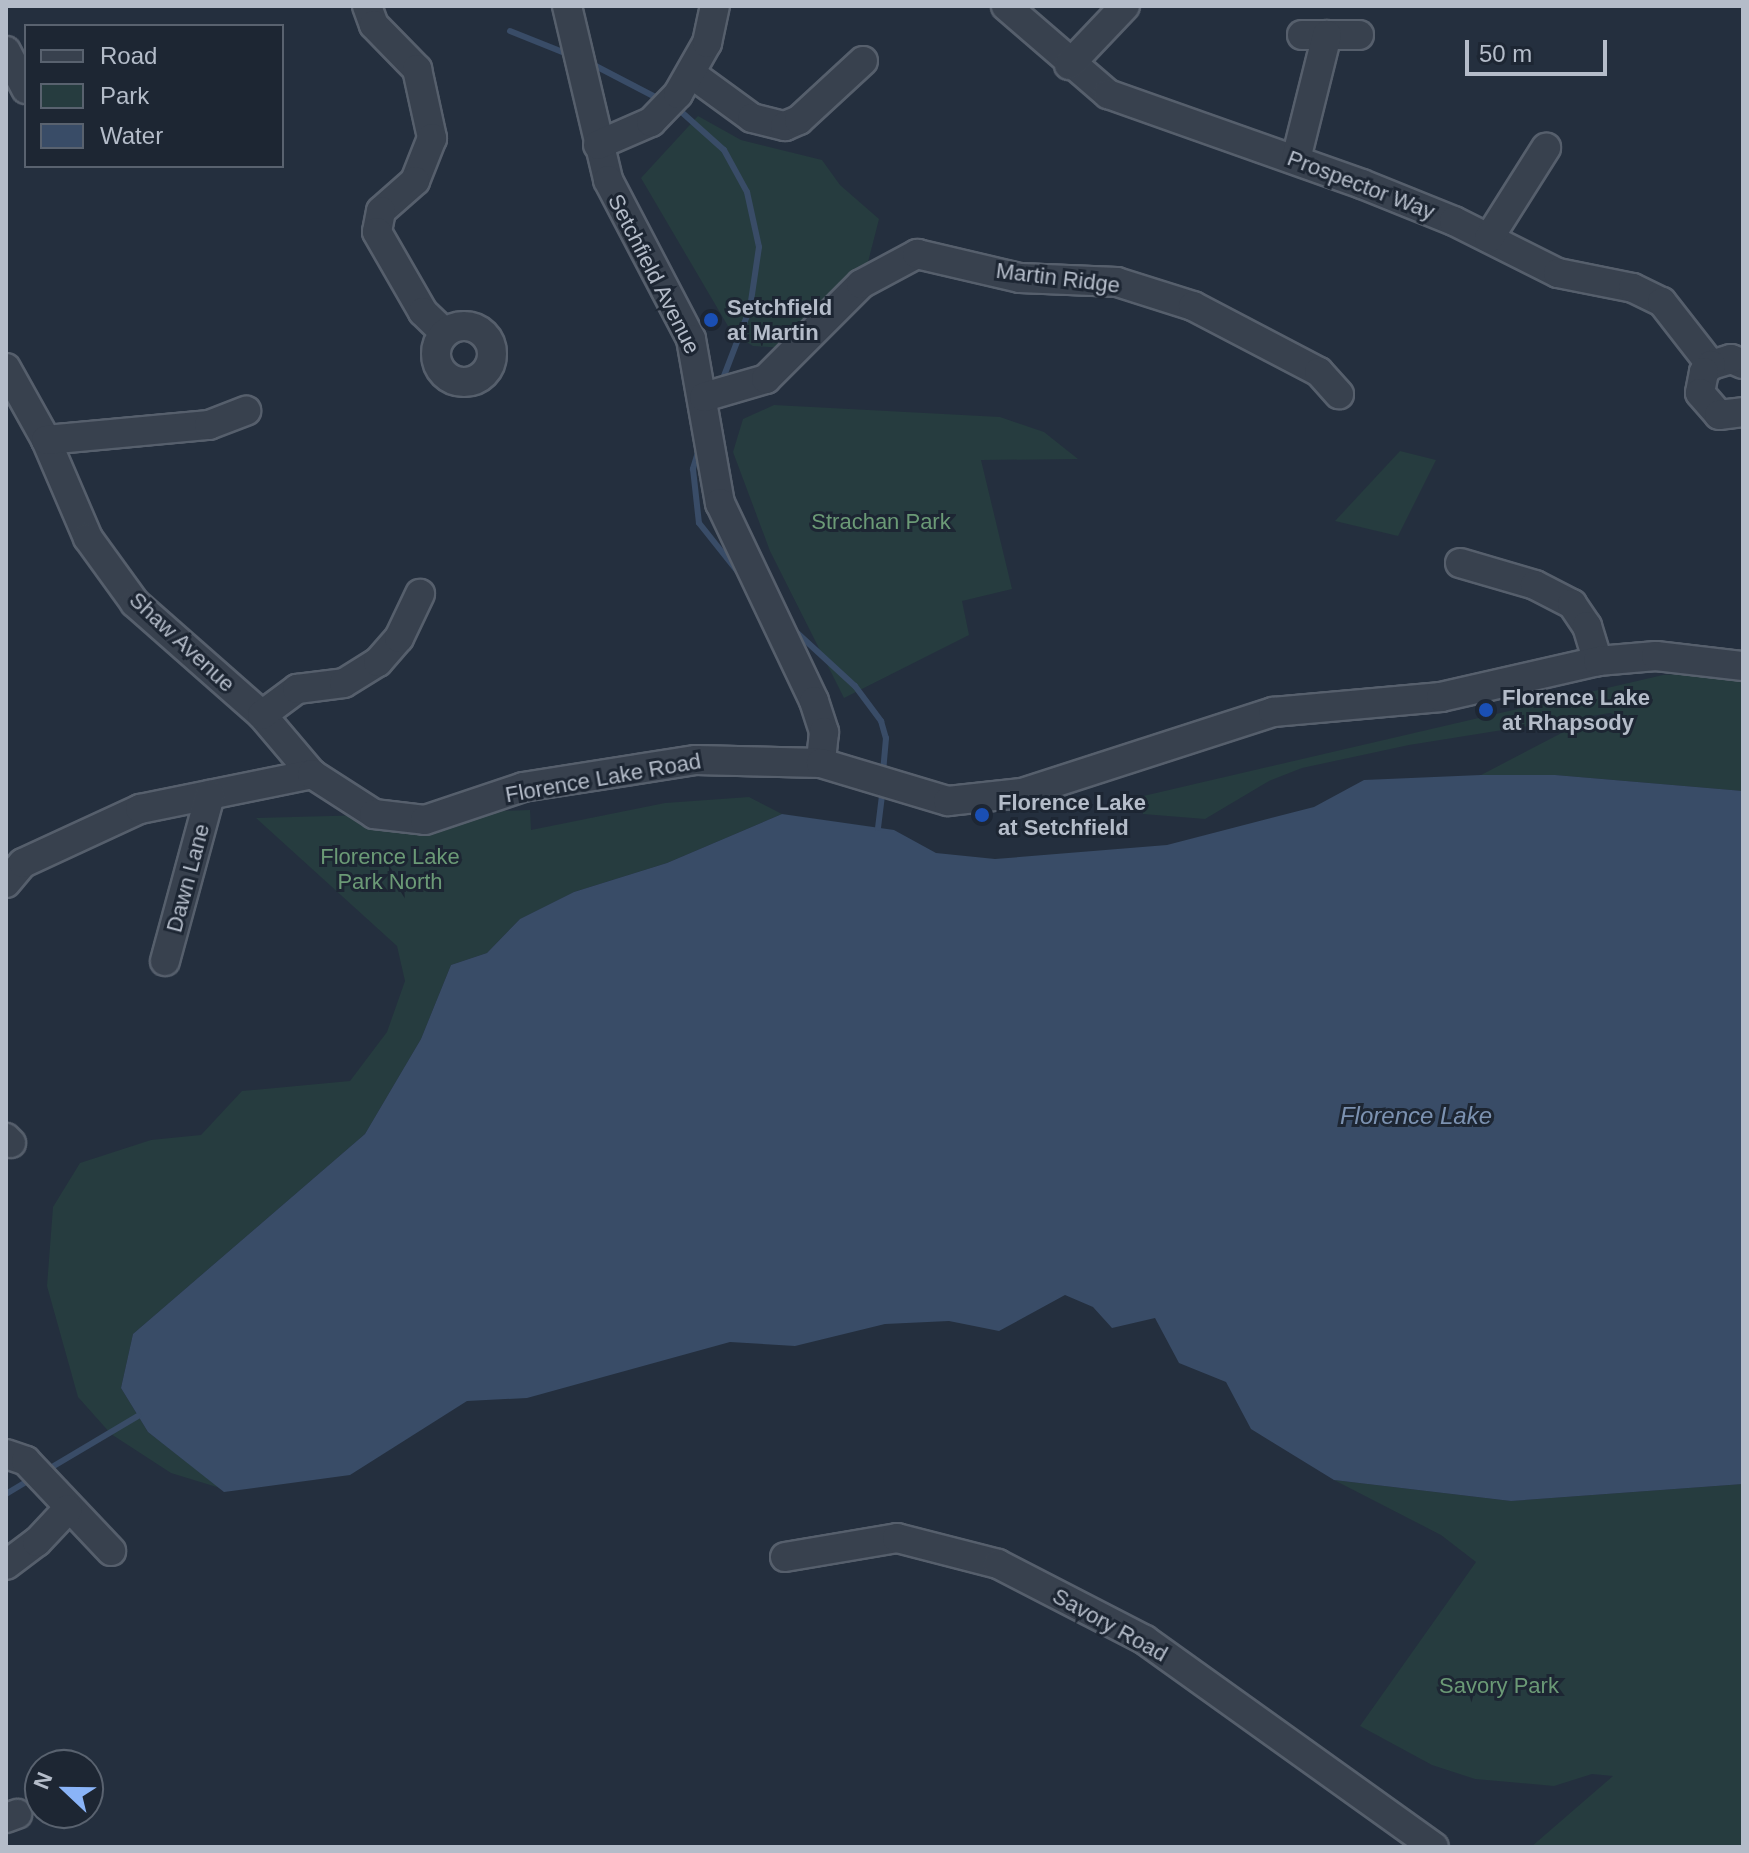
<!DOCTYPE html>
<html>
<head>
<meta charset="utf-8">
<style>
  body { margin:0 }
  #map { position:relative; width:1749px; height:1853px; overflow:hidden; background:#242f3e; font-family:Arial,sans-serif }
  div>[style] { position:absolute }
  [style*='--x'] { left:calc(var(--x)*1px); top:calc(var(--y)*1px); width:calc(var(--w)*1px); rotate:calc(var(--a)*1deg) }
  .green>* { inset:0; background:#263c3f }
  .water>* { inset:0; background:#394c67 }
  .stream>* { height:6px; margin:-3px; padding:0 3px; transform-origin:3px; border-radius:3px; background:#394c67 }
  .roads { filter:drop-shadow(2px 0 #565f6c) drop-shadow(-2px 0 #565f6c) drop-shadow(0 2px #565f6c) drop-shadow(0 -2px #565f6c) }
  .minor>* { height:28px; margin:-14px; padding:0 14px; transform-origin:14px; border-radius:14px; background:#38414e }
  .minor>.ring { margin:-14px; padding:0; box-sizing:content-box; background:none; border:28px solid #38414e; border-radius:50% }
  .dots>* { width:22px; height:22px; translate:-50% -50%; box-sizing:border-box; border:4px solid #1d2633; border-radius:50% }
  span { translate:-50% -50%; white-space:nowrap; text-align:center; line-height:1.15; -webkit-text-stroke:6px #1d2633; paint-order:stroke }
  .street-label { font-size:22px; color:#b4bcc9 }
  .poi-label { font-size:22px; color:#b4bcc9; font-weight:700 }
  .left { translate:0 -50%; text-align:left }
  .park-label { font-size:22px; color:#6b9a76 }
  .water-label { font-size:24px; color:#7c92b1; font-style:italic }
  .frame { position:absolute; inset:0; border:8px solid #b4bcc9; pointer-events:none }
  .legend { position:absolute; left:24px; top:24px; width:260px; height:144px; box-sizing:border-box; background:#1d2633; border:2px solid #59626f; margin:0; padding:10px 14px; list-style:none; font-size:24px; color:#b4bcc9 }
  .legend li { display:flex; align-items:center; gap:16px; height:40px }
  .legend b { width:40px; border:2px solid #59626f }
  .north { position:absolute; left:24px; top:1749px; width:80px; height:80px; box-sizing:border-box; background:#1d2633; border:2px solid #59626f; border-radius:50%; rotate:292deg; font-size:22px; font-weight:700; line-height:32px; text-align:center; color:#b4bcc9 }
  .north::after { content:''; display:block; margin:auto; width:28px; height:36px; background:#8ab4f8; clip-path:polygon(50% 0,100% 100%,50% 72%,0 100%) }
  .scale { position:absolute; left:1465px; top:40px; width:142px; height:36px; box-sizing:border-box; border:4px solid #b4bcc9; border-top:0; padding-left:10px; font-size:24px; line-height:28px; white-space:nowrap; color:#b4bcc9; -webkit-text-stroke:6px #1d2633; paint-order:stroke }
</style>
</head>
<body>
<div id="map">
  <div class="green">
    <i style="clip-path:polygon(698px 116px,741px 140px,822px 160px,840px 185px,879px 219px,866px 270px,783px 348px,753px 346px,732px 333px,641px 178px)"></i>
    <i style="clip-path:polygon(774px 405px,1000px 417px,1044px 432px,1078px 459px,981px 460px,1012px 589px,962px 601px,969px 635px,844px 698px,770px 551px,733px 452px,743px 419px)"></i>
    <i style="clip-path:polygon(1400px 451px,1436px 460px,1398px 536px,1335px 521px)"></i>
    <i style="clip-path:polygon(1713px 672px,1743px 675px,1743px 791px,1555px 775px,1481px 775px,1575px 726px,1636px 721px,1610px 713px,1409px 745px,1302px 768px,1269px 781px,1205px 819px,1143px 814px,1139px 797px,1663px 675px)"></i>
    <i style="clip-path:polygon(749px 797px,782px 814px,667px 863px,574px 892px,520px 919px,487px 953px,451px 965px,421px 1039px,365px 1134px,133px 1334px,121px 1388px,148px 1432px,220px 1488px,171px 1473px,111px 1434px,78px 1397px,47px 1286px,53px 1207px,80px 1163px,151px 1140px,201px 1135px,242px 1091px,350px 1081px,387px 1032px,405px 981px,397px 946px,256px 818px,443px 813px,444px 829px,497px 811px,530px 810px,531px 830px,665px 803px)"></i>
    <i style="clip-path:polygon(1334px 1480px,1511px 1501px,1743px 1484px,1743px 1847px,1531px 1847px,1613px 1776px,1592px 1774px,1554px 1786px,1475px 1779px,1432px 1765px,1360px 1726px,1476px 1562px,1441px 1535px)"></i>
  </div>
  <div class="water">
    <i style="clip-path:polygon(1481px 775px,1555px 775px,1743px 791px,1743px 1484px,1511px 1501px,1334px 1480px,1251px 1429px,1226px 1382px,1179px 1363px,1155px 1318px,1112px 1328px,1093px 1307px,1065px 1295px,999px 1331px,949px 1321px,885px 1324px,795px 1346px,730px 1342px,527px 1398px,467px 1401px,350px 1475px,224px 1492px,148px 1432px,121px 1388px,133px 1334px,365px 1134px,421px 1039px,451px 965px,487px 953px,520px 919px,574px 892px,667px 863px,782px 814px,894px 830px,936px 853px,995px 859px,1167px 845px,1314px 807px,1364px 780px)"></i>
  </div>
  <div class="stream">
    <i style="--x:510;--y:31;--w:65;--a:21.8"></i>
    <i style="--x:588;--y:62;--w:85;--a:27.5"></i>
    <i style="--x:677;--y:108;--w:63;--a:41.8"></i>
    <i style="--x:724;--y:150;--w:48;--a:61.3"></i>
    <i style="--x:747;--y:192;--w:56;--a:77.7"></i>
    <i style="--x:759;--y:247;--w:62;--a:98.4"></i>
    <i style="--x:750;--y:308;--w:78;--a:111"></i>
    <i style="--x:699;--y:449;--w:21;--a:107"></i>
    <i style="--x:693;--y:469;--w:54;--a:83.7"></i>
    <i style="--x:699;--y:523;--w:69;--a:51.5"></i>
    <i style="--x:794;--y:630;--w:83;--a:42.6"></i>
    <i style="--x:855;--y:686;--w:44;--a:53.4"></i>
    <i style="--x:881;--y:721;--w:18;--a:74"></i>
    <i style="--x:886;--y:738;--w:37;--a:95"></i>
    <i style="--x:878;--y:828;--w:38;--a:-83"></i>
    <i style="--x:47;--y:1470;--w:106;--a:-30.7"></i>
    <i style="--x:6;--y:1494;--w:33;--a:-31"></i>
  </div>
  <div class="roads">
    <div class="minor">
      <i style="--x:367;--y:6;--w:20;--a:70"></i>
      <i style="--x:374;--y:25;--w:62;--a:45.7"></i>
      <i style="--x:417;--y:69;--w:71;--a:77.7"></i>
      <i style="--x:432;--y:138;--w:46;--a:111.6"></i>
      <i style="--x:415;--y:181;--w:45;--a:138.6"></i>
      <i style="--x:381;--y:211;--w:21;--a:101"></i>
      <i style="--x:377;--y:232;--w:92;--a:60.1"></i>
      <i style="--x:423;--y:312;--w:30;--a:44"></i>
      <i style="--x:567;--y:6;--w:179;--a:76.7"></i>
      <i style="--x:608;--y:180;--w:179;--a:62.4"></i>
      <i style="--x:691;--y:339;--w:167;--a:80"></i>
      <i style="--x:720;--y:503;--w:219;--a:64.6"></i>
      <i style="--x:814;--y:701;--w:33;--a:72"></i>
      <i style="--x:824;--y:732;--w:31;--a:96"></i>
      <i style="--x:1006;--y:6;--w:135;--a:40.8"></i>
      <i style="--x:1108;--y:94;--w:269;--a:19.5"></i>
      <i style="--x:1362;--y:184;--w:99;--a:21.9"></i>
      <i style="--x:1454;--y:221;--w:116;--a:26.6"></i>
      <i style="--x:1558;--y:273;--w:76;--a:11.3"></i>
      <i style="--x:1633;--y:288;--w:32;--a:26"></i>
      <i style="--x:1662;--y:302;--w:80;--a:52.1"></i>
      <i style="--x:1302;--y:35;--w:57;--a:0"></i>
      <i style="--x:6;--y:51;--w:43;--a:62.2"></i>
      <i style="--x:1069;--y:65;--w:81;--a:-46.5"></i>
      <i style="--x:693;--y:75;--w:73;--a:36.1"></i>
      <i style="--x:752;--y:118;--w:34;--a:14"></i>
      <i style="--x:785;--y:126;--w:15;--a:-23"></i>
      <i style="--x:799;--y:120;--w:87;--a:-42.7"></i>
      <i style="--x:598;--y:145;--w:58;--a:-23.5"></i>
      <i style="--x:651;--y:122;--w:39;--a:-46"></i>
      <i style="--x:678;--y:94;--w:59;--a:-60.4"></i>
      <i style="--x:707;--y:43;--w:38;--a:-78"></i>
      <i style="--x:1296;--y:159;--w:128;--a:-76"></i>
      <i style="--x:1489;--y:238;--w:107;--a:-57.7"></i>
      <i class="ring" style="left:436px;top:326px;width:28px;height:28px"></i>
      <i style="--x:1743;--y:364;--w:13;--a:-157"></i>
      <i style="--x:1731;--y:359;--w:21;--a:163"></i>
      <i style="--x:1711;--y:365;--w:10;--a:135"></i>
      <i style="--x:1704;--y:372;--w:21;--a:101"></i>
      <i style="--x:1700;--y:393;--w:29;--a:49"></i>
      <i style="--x:1719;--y:415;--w:24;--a:-7"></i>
      <i style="--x:6;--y:368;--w:82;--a:60.9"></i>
      <i style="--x:46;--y:440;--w:107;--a:66.8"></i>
      <i style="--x:88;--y:538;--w:80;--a:54.1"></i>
      <i style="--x:135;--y:603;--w:169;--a:41.4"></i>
      <i style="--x:262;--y:715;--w:77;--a:49.7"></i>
      <i style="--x:704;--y:397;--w:65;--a:-16.2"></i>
      <i style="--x:766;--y:379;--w:134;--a:-45"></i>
      <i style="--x:861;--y:284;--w:64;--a:-28.2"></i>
      <i style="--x:917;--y:254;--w:106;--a:13.1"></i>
      <i style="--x:1020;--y:278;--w:97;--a:2.4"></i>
      <i style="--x:1117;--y:282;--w:80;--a:17.5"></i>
      <i style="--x:1193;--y:306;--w:142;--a:27.6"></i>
      <i style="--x:1319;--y:372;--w:30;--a:48"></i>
      <i style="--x:46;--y:440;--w:164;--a:-5.3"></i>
      <i style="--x:209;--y:425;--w:40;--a:-21"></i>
      <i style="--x:1460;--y:563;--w:78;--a:16.3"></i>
      <i style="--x:1535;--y:585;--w:42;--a:27.2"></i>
      <i style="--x:1572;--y:604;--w:27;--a:56"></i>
      <i style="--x:1587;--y:626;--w:37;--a:73"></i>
      <i style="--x:262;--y:715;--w:44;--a:-36.6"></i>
      <i style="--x:297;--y:689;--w:47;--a:-7.3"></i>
      <i style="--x:344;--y:683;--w:40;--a:-32"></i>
      <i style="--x:378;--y:662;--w:32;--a:-49"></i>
      <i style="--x:399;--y:638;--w:49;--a:-64.5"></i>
      <i style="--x:6;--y:883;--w:26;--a:-50"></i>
      <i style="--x:23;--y:863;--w:129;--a:-24.8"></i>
      <i style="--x:140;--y:809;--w:176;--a:-11.5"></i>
      <i style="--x:312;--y:774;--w:74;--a:32.8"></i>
      <i style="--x:374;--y:814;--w:51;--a:6.7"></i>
      <i style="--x:425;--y:820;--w:103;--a:-18.6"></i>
      <i style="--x:523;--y:787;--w:175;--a:-8.9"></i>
      <i style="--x:696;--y:760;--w:125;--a:1.4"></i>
      <i style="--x:821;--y:763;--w:133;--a:16.7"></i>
      <i style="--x:948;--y:801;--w:74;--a:-6.2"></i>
      <i style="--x:1022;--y:793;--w:264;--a:-17.9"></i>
      <i style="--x:1273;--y:712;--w:169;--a:-5.1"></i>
      <i style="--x:1441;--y:697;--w:161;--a:-12.9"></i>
      <i style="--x:1598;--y:661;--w:58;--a:-4.9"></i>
      <i style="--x:1656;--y:656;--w:88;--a:6.6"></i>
      <i style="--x:165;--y:961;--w:172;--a:-74.8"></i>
      <i style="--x:6;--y:1138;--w:7;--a:45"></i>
      <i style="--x:6;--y:1454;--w:21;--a:19"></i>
      <i style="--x:26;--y:1461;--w:124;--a:46.6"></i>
      <i style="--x:785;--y:1557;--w:114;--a:-9.6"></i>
      <i style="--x:897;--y:1538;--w:104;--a:14.4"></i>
      <i style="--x:998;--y:1564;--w:165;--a:27.3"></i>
      <i style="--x:1145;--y:1640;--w:355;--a:35.6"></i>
      <i style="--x:6;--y:1565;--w:39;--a:-37"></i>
      <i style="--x:37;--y:1542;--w:45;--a:-46.8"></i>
      <i style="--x:6;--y:1818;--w:12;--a:-20"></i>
    </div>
  </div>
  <div class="dots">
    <i style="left:711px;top:320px;background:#1a4fb4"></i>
    <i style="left:1486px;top:710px;background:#1a4fb4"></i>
    <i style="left:982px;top:815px;background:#1a4fb4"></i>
  </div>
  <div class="street-label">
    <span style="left:1361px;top:185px;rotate:21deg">Prospector Way</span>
    <span style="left:654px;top:274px;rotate:63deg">Setchfield Avenue</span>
    <span style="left:1058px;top:278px;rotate:7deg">Martin Ridge</span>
    <span style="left:182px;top:642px;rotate:43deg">Shaw Avenue</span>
    <span style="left:603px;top:778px;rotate:-10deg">Florence Lake Road</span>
    <span style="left:188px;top:878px;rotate:-75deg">Dawn Lane</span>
    <span style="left:1110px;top:1625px;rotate:29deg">Savory Road</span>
  </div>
  <div class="poi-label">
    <span class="left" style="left:727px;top:320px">Setchfield<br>at Martin</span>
    <span class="left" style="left:1502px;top:710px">Florence Lake<br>at Rhapsody</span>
    <span class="left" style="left:998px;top:815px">Florence Lake<br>at Setchfield</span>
  </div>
  <div class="park-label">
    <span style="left:881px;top:522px">Strachan Park</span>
    <span style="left:390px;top:869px">Florence Lake<br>Park North</span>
    <span style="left:1499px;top:1686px">Savory Park</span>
  </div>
  <div class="water-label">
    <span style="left:1416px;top:1116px">Florence Lake</span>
  </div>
  <div class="frame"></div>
  <ul class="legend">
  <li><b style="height:10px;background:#38414e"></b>Road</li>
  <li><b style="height:22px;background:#263c3f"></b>Park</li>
  <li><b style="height:22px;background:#394c67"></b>Water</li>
  </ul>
  <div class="north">N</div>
  <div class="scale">50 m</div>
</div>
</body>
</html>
